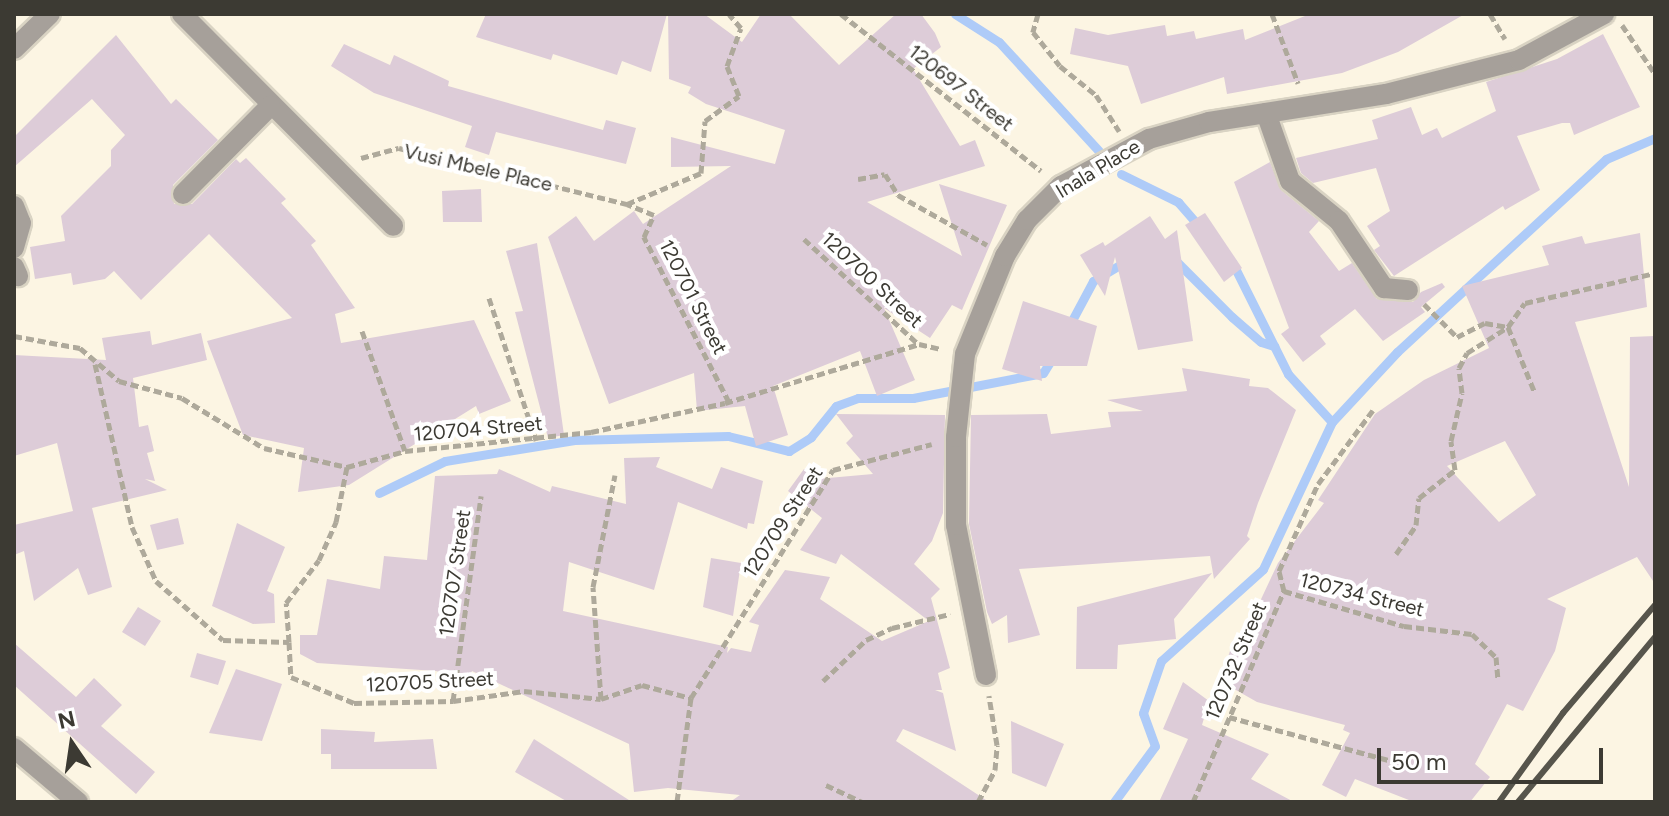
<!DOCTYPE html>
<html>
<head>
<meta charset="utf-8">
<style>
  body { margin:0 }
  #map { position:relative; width:1669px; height:816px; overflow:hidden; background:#fcf5e3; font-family:Figtree,sans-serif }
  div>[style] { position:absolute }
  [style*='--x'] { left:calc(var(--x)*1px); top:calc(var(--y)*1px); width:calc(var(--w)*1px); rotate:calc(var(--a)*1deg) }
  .stream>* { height:9px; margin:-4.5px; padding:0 4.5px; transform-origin:4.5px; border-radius:4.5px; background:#aecbf8 }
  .building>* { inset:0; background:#ddccd8 }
  .path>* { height:5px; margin-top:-2.5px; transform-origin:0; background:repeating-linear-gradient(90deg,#aea99b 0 8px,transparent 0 12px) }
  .roads { filter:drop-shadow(2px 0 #d9d3c3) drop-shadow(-2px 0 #d9d3c3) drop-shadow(0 2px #d9d3c3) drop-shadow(0 -2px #d9d3c3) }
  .street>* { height:20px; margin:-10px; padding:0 10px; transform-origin:10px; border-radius:10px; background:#a6a09a }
  .rail>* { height:6px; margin:-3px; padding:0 3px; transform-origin:3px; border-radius:3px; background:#57554c }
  span { translate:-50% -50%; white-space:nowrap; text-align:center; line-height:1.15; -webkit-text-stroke:8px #fff; paint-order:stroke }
  .street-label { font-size:20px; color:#3c3a33 }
  .frame { position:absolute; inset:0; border:16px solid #3c3a33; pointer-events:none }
  .north { position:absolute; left:32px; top:704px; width:80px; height:80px; -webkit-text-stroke:6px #fff; paint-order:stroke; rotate:347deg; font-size:22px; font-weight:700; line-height:32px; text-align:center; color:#3c3a33 }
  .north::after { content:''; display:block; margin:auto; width:28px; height:36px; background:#3c3a33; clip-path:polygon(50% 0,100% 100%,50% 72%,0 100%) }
  .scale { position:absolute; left:1377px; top:748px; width:226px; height:36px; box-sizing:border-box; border:4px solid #3c3a33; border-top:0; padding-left:10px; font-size:24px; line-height:28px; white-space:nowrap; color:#3c3a33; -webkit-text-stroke:6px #fff; paint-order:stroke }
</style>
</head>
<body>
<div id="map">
  <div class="stream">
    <i style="--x:955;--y:14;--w:52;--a:32.5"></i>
    <i style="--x:999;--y:42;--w:148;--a:47.5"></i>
    <i style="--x:1121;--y:174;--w:64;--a:26.2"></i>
    <i style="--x:1178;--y:202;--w:33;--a:49"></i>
    <i style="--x:1176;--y:261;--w:79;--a:45"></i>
    <i style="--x:1232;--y:317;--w:38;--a:41"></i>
    <i style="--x:1261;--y:342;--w:14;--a:17"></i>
    <i style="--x:1232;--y:262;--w:125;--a:63.4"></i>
    <i style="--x:1288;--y:374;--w:65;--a:47.5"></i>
    <i style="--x:1069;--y:326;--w:51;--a:-61.9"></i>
    <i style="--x:1093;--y:281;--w:39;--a:-31"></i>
    <i style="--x:379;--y:493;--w:73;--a:-25.9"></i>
    <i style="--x:445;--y:461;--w:131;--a:-9.2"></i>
    <i style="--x:574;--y:440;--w:154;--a:-1.5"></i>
    <i style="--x:728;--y:436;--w:63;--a:13.8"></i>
    <i style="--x:789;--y:451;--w:26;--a:-32"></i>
    <i style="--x:811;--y:437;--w:40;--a:-51"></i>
    <i style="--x:836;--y:406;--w:23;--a:-20"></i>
    <i style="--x:858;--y:398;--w:55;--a:0"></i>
    <i style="--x:913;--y:398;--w:132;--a:-10.9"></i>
    <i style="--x:1043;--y:373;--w:19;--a:-58"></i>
    <i style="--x:1114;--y:802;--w:69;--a:-53.8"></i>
    <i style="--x:1155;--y:746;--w:35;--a:-110"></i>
    <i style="--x:1143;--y:713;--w:55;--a:-70.9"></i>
    <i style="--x:1161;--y:661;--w:137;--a:-42"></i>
    <i style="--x:1263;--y:569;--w:162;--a:-64.9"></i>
    <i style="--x:1332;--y:422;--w:96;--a:-47.1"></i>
    <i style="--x:1397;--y:352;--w:284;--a:-42.7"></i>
    <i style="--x:1606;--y:159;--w:53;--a:-23.2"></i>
  </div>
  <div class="building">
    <i style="clip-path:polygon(486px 14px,667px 14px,651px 72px,622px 61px,617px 75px,553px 54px,551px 60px,476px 37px)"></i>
    <i style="clip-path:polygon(668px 14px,704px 14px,742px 42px,761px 14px,789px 14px,839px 65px,896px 14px,921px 14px,935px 33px,941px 47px,913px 69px,960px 146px,975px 140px,985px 166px,867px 202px,962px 256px,939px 184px,1007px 205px,962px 310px,952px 305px,930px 338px,884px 308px,915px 380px,877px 396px,860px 351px,773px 386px,788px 435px,756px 446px,745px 406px,697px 411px,694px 373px,609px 404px,548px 237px,576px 216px,594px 241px,634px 211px,643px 224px,731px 166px,671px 167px,671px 137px,775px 164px,785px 130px,706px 104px,688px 93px,691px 87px,669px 79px)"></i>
    <i style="clip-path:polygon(1310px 14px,1465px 14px,1398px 52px,1342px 73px,1227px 94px,1224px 77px,1141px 104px,1128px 66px,1070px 54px,1075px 28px,1108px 35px,1165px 25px,1167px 36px,1194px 31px,1196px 39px,1243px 29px,1245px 40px)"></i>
    <i style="clip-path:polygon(1603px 34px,1640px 107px,1574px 135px,1570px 123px,1562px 123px,1517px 136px,1540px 190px,1505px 210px,1503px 206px,1394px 276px,1374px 250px,1380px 246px,1367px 226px,1390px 211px,1376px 168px,1313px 183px,1301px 173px,1296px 158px,1378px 139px,1372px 120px,1411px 107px,1422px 135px,1437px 128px,1442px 138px,1496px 111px,1486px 82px,1557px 59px)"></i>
    <i style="clip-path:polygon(116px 35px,171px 104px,176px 99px,218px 140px,173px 185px,174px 204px,192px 204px,236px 159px,240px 163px,246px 158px,286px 199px,281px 203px,316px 241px,311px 245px,355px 308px,335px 314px,341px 343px,474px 320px,511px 401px,479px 414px,476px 406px,349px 485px,298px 492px,304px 448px,243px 435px,207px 341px,292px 318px,209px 234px,141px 300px,114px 271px,105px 279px,73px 285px,71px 273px,35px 279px,30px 247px,65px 241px,61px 216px,111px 166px,111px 150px,125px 135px,92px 99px,14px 167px,14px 137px)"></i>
    <i style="clip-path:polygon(344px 44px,390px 65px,394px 55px,449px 81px,448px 86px,603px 130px,606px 120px,636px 128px,626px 164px,496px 132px,489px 155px,465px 147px,472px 126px,374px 93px,331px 66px)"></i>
    <i style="clip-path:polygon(1270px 162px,1281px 190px,1319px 221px,1309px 232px,1339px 271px,1352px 263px,1377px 299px,1413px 302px,1421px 292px,1442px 283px,1445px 287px,1421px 307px,1425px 312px,1383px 341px,1355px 309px,1320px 336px,1326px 344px,1303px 362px,1281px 334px,1289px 328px,1234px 182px)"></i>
    <i style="clip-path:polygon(481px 189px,482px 222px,443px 222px,442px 191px)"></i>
    <i style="clip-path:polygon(1205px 213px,1242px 268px,1224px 282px,1185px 225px)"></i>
    <i style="clip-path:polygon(1150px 216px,1165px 239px,1177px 230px,1193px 341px,1138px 350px,1115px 257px,1105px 296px,1080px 255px,1103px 242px,1105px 246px)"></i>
    <i style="clip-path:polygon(evenodd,1640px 233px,1647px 307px,1575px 322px,1629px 487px,1630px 337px,1655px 336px,1655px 584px,1637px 557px,1547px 599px,1566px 608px,1555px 651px,1523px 711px,1507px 704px,1475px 764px,1490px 777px,1470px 802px,1414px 802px,1355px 779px,1346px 797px,1322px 785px,1350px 733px,1343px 730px,1345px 725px,1257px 702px,1220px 681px,1234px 639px,1241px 642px,1278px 563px,1324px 503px,1318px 500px,1375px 414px,1424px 380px,1489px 348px,1462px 286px,1549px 265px,1542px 246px,1582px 236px,1585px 244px,1640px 233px,1505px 441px,1536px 495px,1499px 522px,1447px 466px,1505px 441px)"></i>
    <i style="clip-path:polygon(537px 243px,564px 435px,548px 438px,515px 312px,523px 311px,506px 251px)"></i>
    <i style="clip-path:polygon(1023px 301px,1097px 326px,1087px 366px,1040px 366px,1042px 381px,1002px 369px)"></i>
    <i style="clip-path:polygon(150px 331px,152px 345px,201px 333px,207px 360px,133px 378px,139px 427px,148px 425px,154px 451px,147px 453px,155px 481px,145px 479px,167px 490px,92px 508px,112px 587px,88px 595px,78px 568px,34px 601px,24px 551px,14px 555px,14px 525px,73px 511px,57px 443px,14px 456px,14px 355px,106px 360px,102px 338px)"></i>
    <i style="clip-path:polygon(1182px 368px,1250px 379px,1249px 386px,1268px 388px,1296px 410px,1258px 503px,1247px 536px,1250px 539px,1214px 579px,1210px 556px,1019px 569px,1040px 635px,1008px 643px,1007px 615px,992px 624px,987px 612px,969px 524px,971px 415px,1047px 414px,1051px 434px,1111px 427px,1108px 412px,1143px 411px,1107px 400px,1187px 391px)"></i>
    <i style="clip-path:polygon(836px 414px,945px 415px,943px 513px,932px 541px,914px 564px,940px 589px,931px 598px,950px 668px,938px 673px,942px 690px,935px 690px,943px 693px,956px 751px,903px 729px,896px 741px,989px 802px,730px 802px,740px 795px,668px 788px,634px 792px,629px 744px,472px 671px,467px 681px,436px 671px,317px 663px,300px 654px,300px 635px,317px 635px,327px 579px,380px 589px,384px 556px,427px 560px,435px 476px,497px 474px,499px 469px,550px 492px,552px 486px,626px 504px,624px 458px,660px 457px,656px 467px,712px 489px,721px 467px,763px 481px,754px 524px,748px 523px,747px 529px,678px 502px,654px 590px,569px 562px,563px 611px,728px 647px,727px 653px,731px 648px,751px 652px,759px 625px,749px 622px,785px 570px,830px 577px,820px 599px,882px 641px,929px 621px,841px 554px,836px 564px,800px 550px,822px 518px,788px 491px,804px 469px,817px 479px,873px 474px,846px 443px,853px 436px)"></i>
    <i style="clip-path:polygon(178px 518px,184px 544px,157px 550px,150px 525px)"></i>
    <i style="clip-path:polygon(237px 523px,285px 547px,267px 591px,274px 594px,275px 623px,253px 624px,212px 606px)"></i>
    <i style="clip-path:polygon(711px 558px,741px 563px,733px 616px,703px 607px)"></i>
    <i style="clip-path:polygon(1212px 573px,1174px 619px,1176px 639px,1118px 645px,1117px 669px,1076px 669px,1077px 607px)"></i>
    <i style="clip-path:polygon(138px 607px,161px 621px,145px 646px,122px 632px)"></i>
    <i style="clip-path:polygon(14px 643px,76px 697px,94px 678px,122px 705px,101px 726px,155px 772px,136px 794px,14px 685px)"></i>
    <i style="clip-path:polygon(197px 653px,226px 661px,218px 685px,190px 677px)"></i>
    <i style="clip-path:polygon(236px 669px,282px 684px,262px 741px,209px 733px)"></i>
    <i style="clip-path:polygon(1183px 682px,1209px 701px,1202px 725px,1269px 754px,1251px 779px,1294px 802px,1159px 802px,1188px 739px,1163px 729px)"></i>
    <i style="clip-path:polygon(1011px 721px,1064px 744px,1046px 787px,1012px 773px)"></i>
    <i style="clip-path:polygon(321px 729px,375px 732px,374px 742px,433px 739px,437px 769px,331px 769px,331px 754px,321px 754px)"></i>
    <i style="clip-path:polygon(534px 739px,632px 802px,568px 802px,515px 772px)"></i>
  </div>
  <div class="path">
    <i style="--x:841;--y:14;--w:254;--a:38.1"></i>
    <i style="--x:1038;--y:14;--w:19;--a:106"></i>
    <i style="--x:1033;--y:32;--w:43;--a:51.5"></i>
    <i style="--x:1060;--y:66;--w:46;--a:38.9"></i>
    <i style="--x:1096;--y:95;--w:43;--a:57.4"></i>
    <i style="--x:1272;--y:14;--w:74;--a:69.4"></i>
    <i style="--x:1490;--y:14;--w:29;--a:59"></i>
    <i style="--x:1622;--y:25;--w:59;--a:56"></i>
    <i style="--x:361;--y:158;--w:39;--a:-15"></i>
    <i style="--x:399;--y:148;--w:235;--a:13.8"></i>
    <i style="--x:858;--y:179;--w:27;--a:-10"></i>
    <i style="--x:885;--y:174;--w:25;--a:58"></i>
    <i style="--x:898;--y:195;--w:102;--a:29.3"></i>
    <i style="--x:804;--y:239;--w:155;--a:42.6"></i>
    <i style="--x:489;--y:298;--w:150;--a:71.7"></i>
    <i style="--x:1424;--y:304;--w:47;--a:45"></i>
    <i style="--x:1457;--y:337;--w:31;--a:-27"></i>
    <i style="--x:1485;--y:323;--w:23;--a:10"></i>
    <i style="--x:1508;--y:327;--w:71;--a:67.8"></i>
    <i style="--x:362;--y:331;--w:127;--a:70.3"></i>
    <i style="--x:14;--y:336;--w:67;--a:10.3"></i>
    <i style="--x:80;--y:348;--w:51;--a:40.2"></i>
    <i style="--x:119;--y:381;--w:65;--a:15.1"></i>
    <i style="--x:182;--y:398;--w:96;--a:31.4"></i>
    <i style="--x:264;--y:448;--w:85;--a:12.9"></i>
    <i style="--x:347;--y:467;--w:60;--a:-15.4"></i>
    <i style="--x:405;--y:451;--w:187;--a:-5.8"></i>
    <i style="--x:591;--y:432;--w:137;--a:-12.2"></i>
    <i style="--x:725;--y:403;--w:203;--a:-16.9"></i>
    <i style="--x:919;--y:344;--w:23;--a:13"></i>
    <i style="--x:95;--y:364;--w:167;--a:77.2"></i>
    <i style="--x:132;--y:527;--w:59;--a:66"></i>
    <i style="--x:156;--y:581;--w:89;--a:41.4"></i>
    <i style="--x:223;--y:640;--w:66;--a:1.7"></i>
    <i style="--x:289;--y:642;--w:35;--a:87"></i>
    <i style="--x:291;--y:677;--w:68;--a:22.4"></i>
    <i style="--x:354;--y:703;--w:99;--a:-1.2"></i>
    <i style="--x:453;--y:701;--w:72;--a:-8"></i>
    <i style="--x:524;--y:691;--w:77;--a:5.9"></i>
    <i style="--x:601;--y:699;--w:43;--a:-18.9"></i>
    <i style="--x:642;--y:685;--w:51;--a:14.9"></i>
    <i style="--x:691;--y:698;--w:105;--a:97.7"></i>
    <i style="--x:729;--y:402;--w:186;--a:-117.3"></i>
    <i style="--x:644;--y:237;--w:24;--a:-66"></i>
    <i style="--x:654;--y:215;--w:29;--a:-158"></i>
    <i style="--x:627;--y:204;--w:80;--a:-22.7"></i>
    <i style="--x:701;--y:173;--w:52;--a:-85.6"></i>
    <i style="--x:705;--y:121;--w:42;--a:-36.3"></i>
    <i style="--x:739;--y:96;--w:32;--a:-112"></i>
    <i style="--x:727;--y:66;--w:40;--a:-69.8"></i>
    <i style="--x:741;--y:28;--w:18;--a:-131"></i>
    <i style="--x:1396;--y:554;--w:35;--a:-55"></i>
    <i style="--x:1416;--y:525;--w:27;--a:-84"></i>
    <i style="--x:1419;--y:498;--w:46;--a:-37.9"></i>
    <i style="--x:1455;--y:470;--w:29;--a:-98"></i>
    <i style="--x:1451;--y:441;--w:49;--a:-77.1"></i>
    <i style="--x:1462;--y:393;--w:25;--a:-97"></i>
    <i style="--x:1459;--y:368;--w:17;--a:-62"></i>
    <i style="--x:1467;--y:353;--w:49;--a:-32.4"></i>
    <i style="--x:1508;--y:327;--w:29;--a:-55"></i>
    <i style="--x:1525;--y:303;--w:133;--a:-13"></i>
    <i style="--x:1284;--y:591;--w:125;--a:16.3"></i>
    <i style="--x:1404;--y:626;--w:68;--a:6.7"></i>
    <i style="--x:1472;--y:634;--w:33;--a:44"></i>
    <i style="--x:1496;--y:657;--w:22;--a:85"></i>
    <i style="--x:289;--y:642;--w:39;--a:-94"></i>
    <i style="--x:286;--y:603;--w:54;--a:-52.5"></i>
    <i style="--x:319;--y:560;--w:42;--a:-65.9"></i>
    <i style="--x:336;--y:522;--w:56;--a:-78.7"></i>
    <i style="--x:823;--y:681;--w:59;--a:-43.6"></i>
    <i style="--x:866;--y:640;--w:29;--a:-25"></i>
    <i style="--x:892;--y:628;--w:60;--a:-13.6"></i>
    <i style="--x:691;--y:698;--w:269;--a:-58.1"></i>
    <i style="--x:833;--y:470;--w:102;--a:-14.7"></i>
    <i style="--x:601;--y:699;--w:112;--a:-94.1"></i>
    <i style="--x:593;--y:587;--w:114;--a:-78.9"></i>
    <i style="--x:453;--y:701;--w:207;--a:-82.2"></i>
    <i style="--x:1229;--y:717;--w:169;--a:15.1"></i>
    <i style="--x:826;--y:785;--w:40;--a:25"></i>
    <i style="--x:978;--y:802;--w:36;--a:-62"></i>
    <i style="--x:995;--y:770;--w:25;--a:-85"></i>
    <i style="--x:997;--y:745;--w:50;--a:-99.3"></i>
    <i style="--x:1193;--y:802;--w:230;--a:-66.7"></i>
    <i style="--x:1284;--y:591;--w:21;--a:-104"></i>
    <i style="--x:1279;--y:571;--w:95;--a:-65.9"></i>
    <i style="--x:1318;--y:484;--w:92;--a:-53.4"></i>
  </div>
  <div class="roads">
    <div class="street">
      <i style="--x:182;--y:14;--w:299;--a:45.1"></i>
      <i style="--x:14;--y:49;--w:50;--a:-44.2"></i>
      <i style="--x:1266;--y:113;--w:72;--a:70.6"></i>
      <i style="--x:1290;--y:181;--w:63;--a:39.2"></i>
      <i style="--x:1339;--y:221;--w:81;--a:56.1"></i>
      <i style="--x:1384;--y:288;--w:24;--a:5"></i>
      <i style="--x:183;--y:194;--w:124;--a:-45.3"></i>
      <i style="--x:14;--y:206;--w:18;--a:68"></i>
      <i style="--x:21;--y:223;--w:26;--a:106"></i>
      <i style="--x:14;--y:267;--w:10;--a:66"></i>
      <i style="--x:986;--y:675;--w:153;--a:-101.3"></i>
      <i style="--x:956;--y:525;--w:88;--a:-90"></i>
      <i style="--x:956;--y:437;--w:83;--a:-83.8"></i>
      <i style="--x:965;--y:354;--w:106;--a:-67.8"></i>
      <i style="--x:1005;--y:256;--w:42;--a:-58.6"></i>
      <i style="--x:1027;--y:220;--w:48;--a:-45"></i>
      <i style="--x:1061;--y:186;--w:100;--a:-28.1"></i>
      <i style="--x:1149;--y:139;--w:62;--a:-15.8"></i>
      <i style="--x:1209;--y:122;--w:179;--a:-9"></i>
      <i style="--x:1386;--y:94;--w:137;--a:-14.3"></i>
      <i style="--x:1519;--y:60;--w:97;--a:-28.4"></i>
      <i style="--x:14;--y:748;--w:84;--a:40.2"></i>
    </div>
  </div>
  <div class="rail">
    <i style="--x:1499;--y:802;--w:110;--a:-54.3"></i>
    <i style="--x:1563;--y:713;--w:142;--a:-49.6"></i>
    <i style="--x:1518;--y:802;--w:214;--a:-50.3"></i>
  </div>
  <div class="street-label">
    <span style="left:961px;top:88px;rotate:38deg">120697 Street</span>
    <span style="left:478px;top:168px;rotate:13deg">Vusi Mbele Place</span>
    <span style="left:1098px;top:169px;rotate:-31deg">Inala Place</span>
    <span style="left:872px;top:280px;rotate:43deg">120700 Street</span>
    <span style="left:693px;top:297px;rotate:63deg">120701 Street</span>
    <span style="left:478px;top:429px;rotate:-5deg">120704 Street</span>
    <span style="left:783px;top:522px;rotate:-57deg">120709 Street</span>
    <span style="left:455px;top:573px;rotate:-82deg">120707 Street</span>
    <span style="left:1362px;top:595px;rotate:14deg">120734 Street</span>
    <span style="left:1236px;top:661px;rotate:-67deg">120732 Street</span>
    <span style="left:430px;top:682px;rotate:-3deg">120705 Street</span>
  </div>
  <div class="frame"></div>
  <div class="north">N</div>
  <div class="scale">50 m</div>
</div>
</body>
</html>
